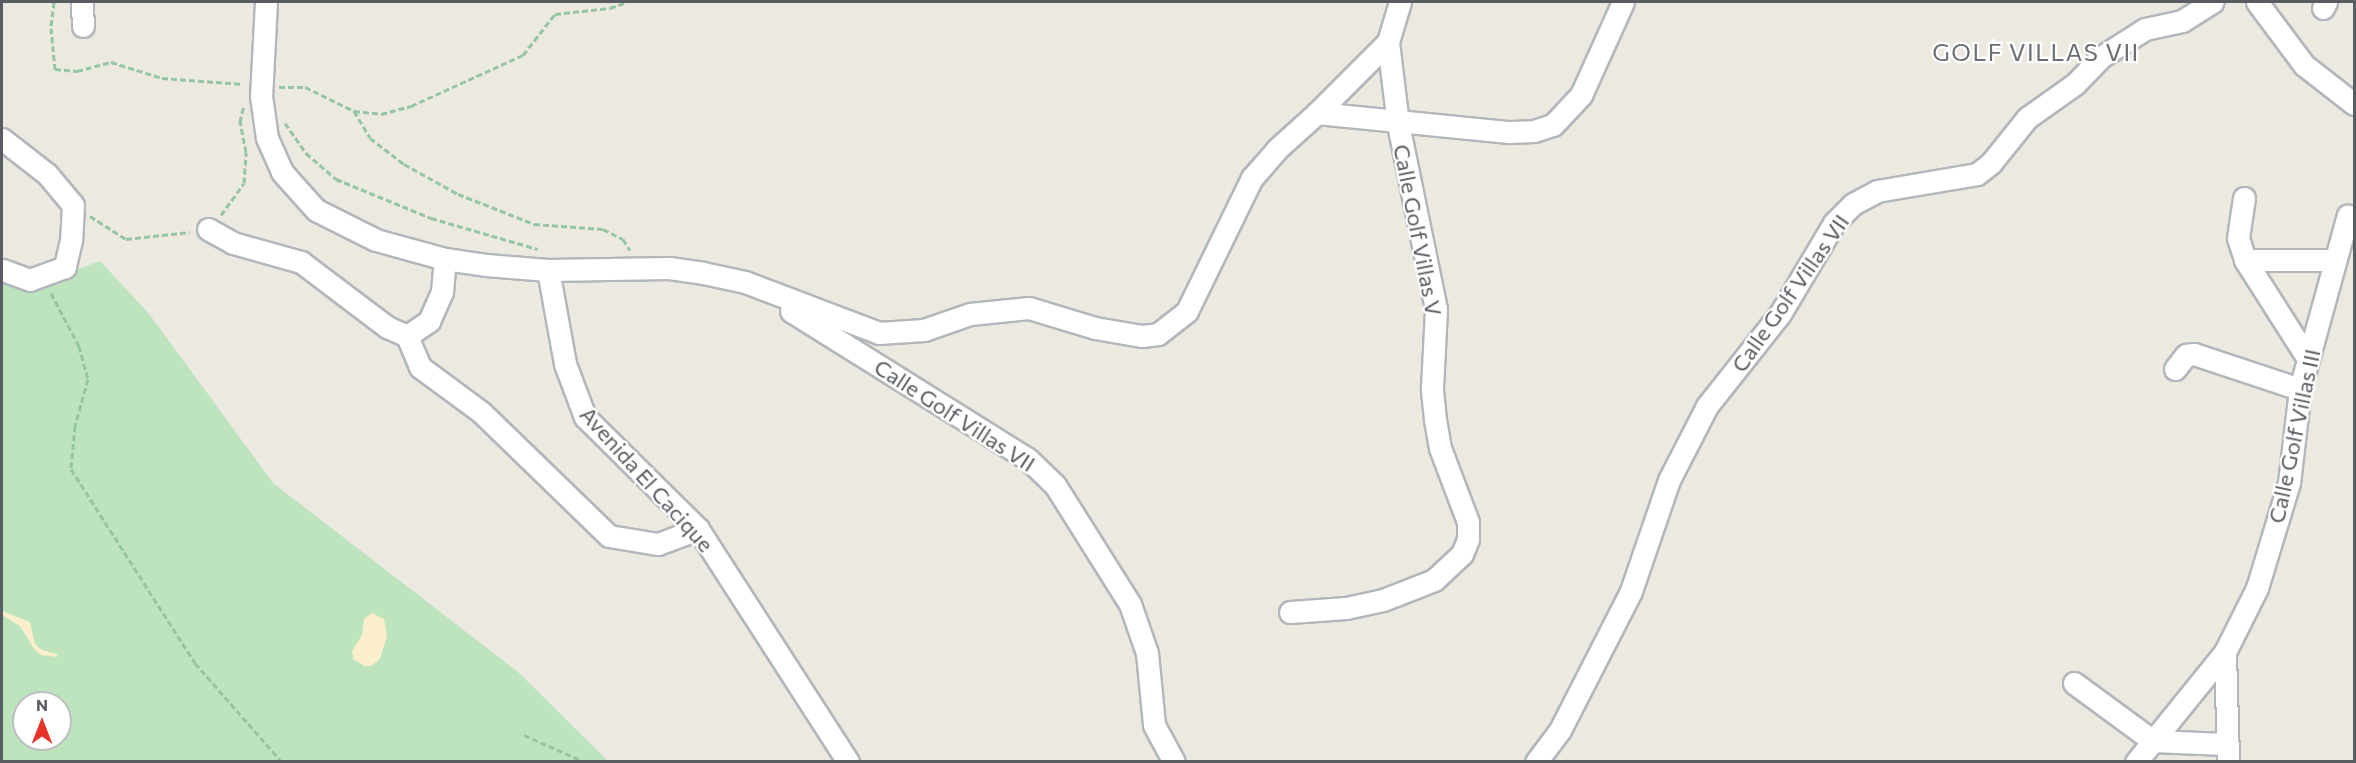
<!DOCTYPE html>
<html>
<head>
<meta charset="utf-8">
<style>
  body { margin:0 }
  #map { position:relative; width:2356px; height:763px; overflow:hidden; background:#ece9e0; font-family:Commissioner,sans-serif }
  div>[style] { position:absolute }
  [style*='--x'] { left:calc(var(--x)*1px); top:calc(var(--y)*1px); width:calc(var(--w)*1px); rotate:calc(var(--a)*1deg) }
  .green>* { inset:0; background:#bde4bc }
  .sand>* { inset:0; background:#faeecd }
  .path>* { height:3px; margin-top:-1.5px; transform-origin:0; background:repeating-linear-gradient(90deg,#95c5a2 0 6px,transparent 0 9px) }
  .roads { filter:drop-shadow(2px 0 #b3b7bb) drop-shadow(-2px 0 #b3b7bb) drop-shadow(0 2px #b3b7bb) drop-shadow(0 -2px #b3b7bb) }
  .minor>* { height:21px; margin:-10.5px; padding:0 10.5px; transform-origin:10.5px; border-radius:10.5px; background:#fff }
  span { translate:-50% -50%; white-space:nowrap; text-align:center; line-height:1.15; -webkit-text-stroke:4.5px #fff; paint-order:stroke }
  .street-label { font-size:22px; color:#595d61 }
  .neighbourhood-label { font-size:24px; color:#6a6f73; letter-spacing:1.5px }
  .frame { position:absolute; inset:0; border:3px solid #595d61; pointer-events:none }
  .north { position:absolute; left:12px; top:691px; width:60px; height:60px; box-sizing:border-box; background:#fff; border:2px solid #bdbec0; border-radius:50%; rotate:0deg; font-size:16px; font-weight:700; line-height:24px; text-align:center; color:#595d61 }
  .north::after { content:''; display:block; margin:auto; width:21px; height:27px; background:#e93329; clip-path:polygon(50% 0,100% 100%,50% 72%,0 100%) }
</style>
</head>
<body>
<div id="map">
  <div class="green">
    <i style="clip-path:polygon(evenodd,100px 261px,150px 315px,273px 483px,518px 672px,608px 761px,2px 762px,2px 282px,23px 289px,100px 261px,24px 703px,60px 703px,60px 739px,24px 739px,24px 703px)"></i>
  </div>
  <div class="sand">
    <i style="clip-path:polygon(2px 611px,30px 622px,35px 644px,42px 650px,57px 654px,57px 657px,41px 655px,34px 649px,20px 626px,2px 615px)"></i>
    <i style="clip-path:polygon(372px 613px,384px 619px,387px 636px,380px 659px,371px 666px,364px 666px,353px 659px,352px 651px,362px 635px,364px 619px)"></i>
  </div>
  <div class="path">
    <i style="--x:54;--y:2;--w:26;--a:97"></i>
    <i style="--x:51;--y:28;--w:41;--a:84.4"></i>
    <i style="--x:55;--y:69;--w:22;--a:5"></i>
    <i style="--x:77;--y:71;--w:35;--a:-15"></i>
    <i style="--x:111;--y:62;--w:53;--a:17.4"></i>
    <i style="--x:162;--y:78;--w:81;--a:4.2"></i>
    <i style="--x:279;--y:87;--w:26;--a:0"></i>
    <i style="--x:305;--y:87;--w:55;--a:26.1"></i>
    <i style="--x:354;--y:111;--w:27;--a:6"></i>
    <i style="--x:381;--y:114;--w:31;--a:-15"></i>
    <i style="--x:411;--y:106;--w:123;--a:-24.5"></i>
    <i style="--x:523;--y:55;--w:52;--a:-52"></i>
    <i style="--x:555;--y:14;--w:55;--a:-6.2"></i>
    <i style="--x:610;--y:8;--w:18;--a:-19"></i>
    <i style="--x:354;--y:111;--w:31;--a:59"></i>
    <i style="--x:370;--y:138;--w:43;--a:37.4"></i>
    <i style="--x:404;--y:164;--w:62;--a:29.1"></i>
    <i style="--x:458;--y:194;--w:82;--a:21.5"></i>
    <i style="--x:534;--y:224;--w:69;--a:4.1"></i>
    <i style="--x:603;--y:229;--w:22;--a:27"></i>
    <i style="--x:623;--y:239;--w:13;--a:58"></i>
    <i style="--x:285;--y:123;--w:37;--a:55"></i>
    <i style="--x:306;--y:153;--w:40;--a:41"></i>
    <i style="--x:336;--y:179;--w:103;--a:22.3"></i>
    <i style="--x:431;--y:218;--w:111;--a:16.2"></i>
    <i style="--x:221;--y:215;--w:39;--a:-54"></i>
    <i style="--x:244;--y:183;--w:31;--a:-86"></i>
    <i style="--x:246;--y:152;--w:31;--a:-101"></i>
    <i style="--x:240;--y:122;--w:17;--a:-77"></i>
    <i style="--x:90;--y:216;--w:43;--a:32.6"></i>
    <i style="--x:126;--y:239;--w:64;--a:-6.2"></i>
    <i style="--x:51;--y:293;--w:60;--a:62.2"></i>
    <i style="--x:79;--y:346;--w:34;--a:75"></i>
    <i style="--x:88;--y:379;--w:49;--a:105.5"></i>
    <i style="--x:75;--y:426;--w:43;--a:95.3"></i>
    <i style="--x:71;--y:469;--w:230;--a:57.4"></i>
    <i style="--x:195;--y:663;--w:132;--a:48.7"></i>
    <i style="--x:524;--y:735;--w:67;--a:23.9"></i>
  </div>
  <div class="roads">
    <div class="minor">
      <i style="--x:82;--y:2;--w:24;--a:88"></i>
      <i style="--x:266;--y:2;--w:94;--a:93"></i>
      <i style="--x:261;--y:96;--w:42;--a:81.9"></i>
      <i style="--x:267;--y:138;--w:37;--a:66"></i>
      <i style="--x:282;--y:172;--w:51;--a:48.2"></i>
      <i style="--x:316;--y:210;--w:67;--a:26.6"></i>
      <i style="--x:376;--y:240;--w:72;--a:15.4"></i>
      <i style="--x:445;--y:259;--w:41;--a:8.3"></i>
      <i style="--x:486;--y:265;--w:62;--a:4.6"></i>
      <i style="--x:548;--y:270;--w:121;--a:-0.9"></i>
      <i style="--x:669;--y:268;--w:34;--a:8"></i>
      <i style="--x:703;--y:273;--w:43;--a:12.1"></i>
      <i style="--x:745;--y:282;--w:143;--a:20.8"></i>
      <i style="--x:879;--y:333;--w:45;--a:-3.8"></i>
      <i style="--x:924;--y:330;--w:49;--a:-19.2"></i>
      <i style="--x:970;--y:314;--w:59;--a:-5.8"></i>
      <i style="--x:1029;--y:308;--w:69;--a:16.9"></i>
      <i style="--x:1095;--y:328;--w:48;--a:9.7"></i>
      <i style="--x:1142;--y:336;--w:16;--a:-7"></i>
      <i style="--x:1158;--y:334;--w:37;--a:-38"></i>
      <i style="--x:1187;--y:311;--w:148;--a:-64"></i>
      <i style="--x:1252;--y:178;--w:38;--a:-49"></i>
      <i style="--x:1277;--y:149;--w:54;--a:-42"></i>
      <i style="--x:1317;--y:113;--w:193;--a:5.7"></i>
      <i style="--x:1509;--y:132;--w:25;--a:-2"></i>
      <i style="--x:1534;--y:131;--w:20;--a:-18"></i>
      <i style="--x:1553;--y:125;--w:41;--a:-47"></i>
      <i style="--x:1581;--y:95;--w:102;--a:-65.7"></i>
      <i style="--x:2257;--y:2;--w:79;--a:53.3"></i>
      <i style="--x:2304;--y:65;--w:63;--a:38"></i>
      <i style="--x:2323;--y:8;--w:7;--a:-63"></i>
      <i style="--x:1317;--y:113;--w:100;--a:-45"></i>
      <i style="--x:2;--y:139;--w:57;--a:37.9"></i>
      <i style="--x:47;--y:174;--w:40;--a:50"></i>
      <i style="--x:73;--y:205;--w:35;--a:93"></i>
      <i style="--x:71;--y:240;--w:28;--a:103"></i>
      <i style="--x:65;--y:267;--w:37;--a:160"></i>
      <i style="--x:30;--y:280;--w:30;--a:-160"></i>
      <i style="--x:2244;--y:198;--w:40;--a:98.5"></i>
      <i style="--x:2238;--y:238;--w:23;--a:72"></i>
      <i style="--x:2245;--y:260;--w:117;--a:57.5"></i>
      <i style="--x:208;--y:229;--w:29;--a:29"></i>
      <i style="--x:233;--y:243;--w:71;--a:15.6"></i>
      <i style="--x:301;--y:262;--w:108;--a:37.1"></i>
      <i style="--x:387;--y:327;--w:22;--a:24"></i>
      <i style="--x:407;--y:336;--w:34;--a:67"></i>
      <i style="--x:420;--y:367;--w:76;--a:36.4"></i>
      <i style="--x:481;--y:412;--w:178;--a:44.1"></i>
      <i style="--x:609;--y:536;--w:50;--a:9.3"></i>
      <i style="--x:658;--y:544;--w:43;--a:-20.6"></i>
      <i style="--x:2245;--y:260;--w:90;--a:0"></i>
      <i style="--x:548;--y:270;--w:96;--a:79.7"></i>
      <i style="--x:565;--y:364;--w:57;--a:69.3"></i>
      <i style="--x:585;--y:417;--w:159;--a:44.7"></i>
      <i style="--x:698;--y:529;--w:277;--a:57.2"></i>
      <i style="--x:791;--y:311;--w:279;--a:32"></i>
      <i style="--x:1028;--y:459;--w:37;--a:44"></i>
      <i style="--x:1055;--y:485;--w:141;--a:57.8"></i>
      <i style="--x:1130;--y:604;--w:52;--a:70.9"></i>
      <i style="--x:1147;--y:653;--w:72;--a:84.4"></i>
      <i style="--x:1154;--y:725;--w:42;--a:61.6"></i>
      <i style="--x:407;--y:336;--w:27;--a:-34"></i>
      <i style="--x:429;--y:321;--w:32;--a:-66"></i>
      <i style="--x:442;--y:292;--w:33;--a:-85"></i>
      <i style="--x:2175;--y:369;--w:18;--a:-52"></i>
      <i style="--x:2186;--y:355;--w:8;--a:-7"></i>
      <i style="--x:2194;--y:354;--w:112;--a:18.3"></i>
      <i style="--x:1290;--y:612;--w:56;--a:-4.1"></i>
      <i style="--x:1346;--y:608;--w:38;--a:-12"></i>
      <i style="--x:1383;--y:600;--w:55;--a:-21.4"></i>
      <i style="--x:1434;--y:580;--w:38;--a:-43"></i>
      <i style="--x:1462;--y:554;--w:16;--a:-68"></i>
      <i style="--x:1468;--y:539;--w:17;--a:-90"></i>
      <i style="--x:1468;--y:522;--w:79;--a:-110.7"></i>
      <i style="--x:1440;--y:448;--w:29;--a:-100"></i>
      <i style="--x:1435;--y:419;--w:31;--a:-96"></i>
      <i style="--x:1432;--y:388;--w:79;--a:-87.1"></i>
      <i style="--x:1436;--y:309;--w:189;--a:-101.6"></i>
      <i style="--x:1398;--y:124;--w:83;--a:-97"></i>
      <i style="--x:1388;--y:42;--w:42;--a:-73.3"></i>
      <i style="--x:2225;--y:652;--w:110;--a:88.4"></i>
      <i style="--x:2074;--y:683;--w:98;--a:36.3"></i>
      <i style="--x:2153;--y:741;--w:72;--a:2.4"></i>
      <i style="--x:1536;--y:762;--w:40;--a:-53"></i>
      <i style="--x:1560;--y:730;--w:156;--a:-62.9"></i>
      <i style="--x:1631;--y:591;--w:117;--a:-71.1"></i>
      <i style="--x:1669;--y:480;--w:83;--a:-62.8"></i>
      <i style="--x:1707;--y:406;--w:117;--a:-51.6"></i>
      <i style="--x:1780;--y:314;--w:106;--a:-59.3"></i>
      <i style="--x:1834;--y:223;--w:27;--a:-45"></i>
      <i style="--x:1853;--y:204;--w:27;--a:-28"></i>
      <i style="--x:1877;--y:191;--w:101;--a:-9.6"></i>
      <i style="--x:1977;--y:174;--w:18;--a:-38"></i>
      <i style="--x:1991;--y:163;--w:58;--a:-51.3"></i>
      <i style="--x:2027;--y:118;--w:59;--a:-35.3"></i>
      <i style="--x:2075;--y:84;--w:37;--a:-46"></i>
      <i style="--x:2101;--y:57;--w:52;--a:-32.5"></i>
      <i style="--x:2145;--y:29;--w:38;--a:-12"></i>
      <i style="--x:2182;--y:21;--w:36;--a:-32"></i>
      <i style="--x:2136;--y:762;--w:141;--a:-51"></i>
      <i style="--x:2225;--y:652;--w:72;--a:-63.4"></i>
      <i style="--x:2257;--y:588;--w:110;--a:-73.1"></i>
      <i style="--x:2289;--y:483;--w:95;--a:-83.3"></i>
      <i style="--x:2300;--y:389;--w:180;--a:-74.6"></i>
    </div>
  </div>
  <div class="street-label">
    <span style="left:1418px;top:230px;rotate:79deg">Calle Golf Villas V</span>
    <span style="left:1790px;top:293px;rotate:-55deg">Calle Golf Villas VII</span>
    <span style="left:955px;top:415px;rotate:33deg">Calle Golf Villas VII</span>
    <span style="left:2294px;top:436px;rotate:-78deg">Calle Golf Villas III</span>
    <span style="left:647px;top:479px;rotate:48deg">Avenida El Cacique</span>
  </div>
  <div class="neighbourhood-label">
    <span style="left:2036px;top:52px">GOLF VILLAS VII</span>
  </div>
  <div class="frame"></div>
  <div class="north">N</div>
</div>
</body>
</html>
